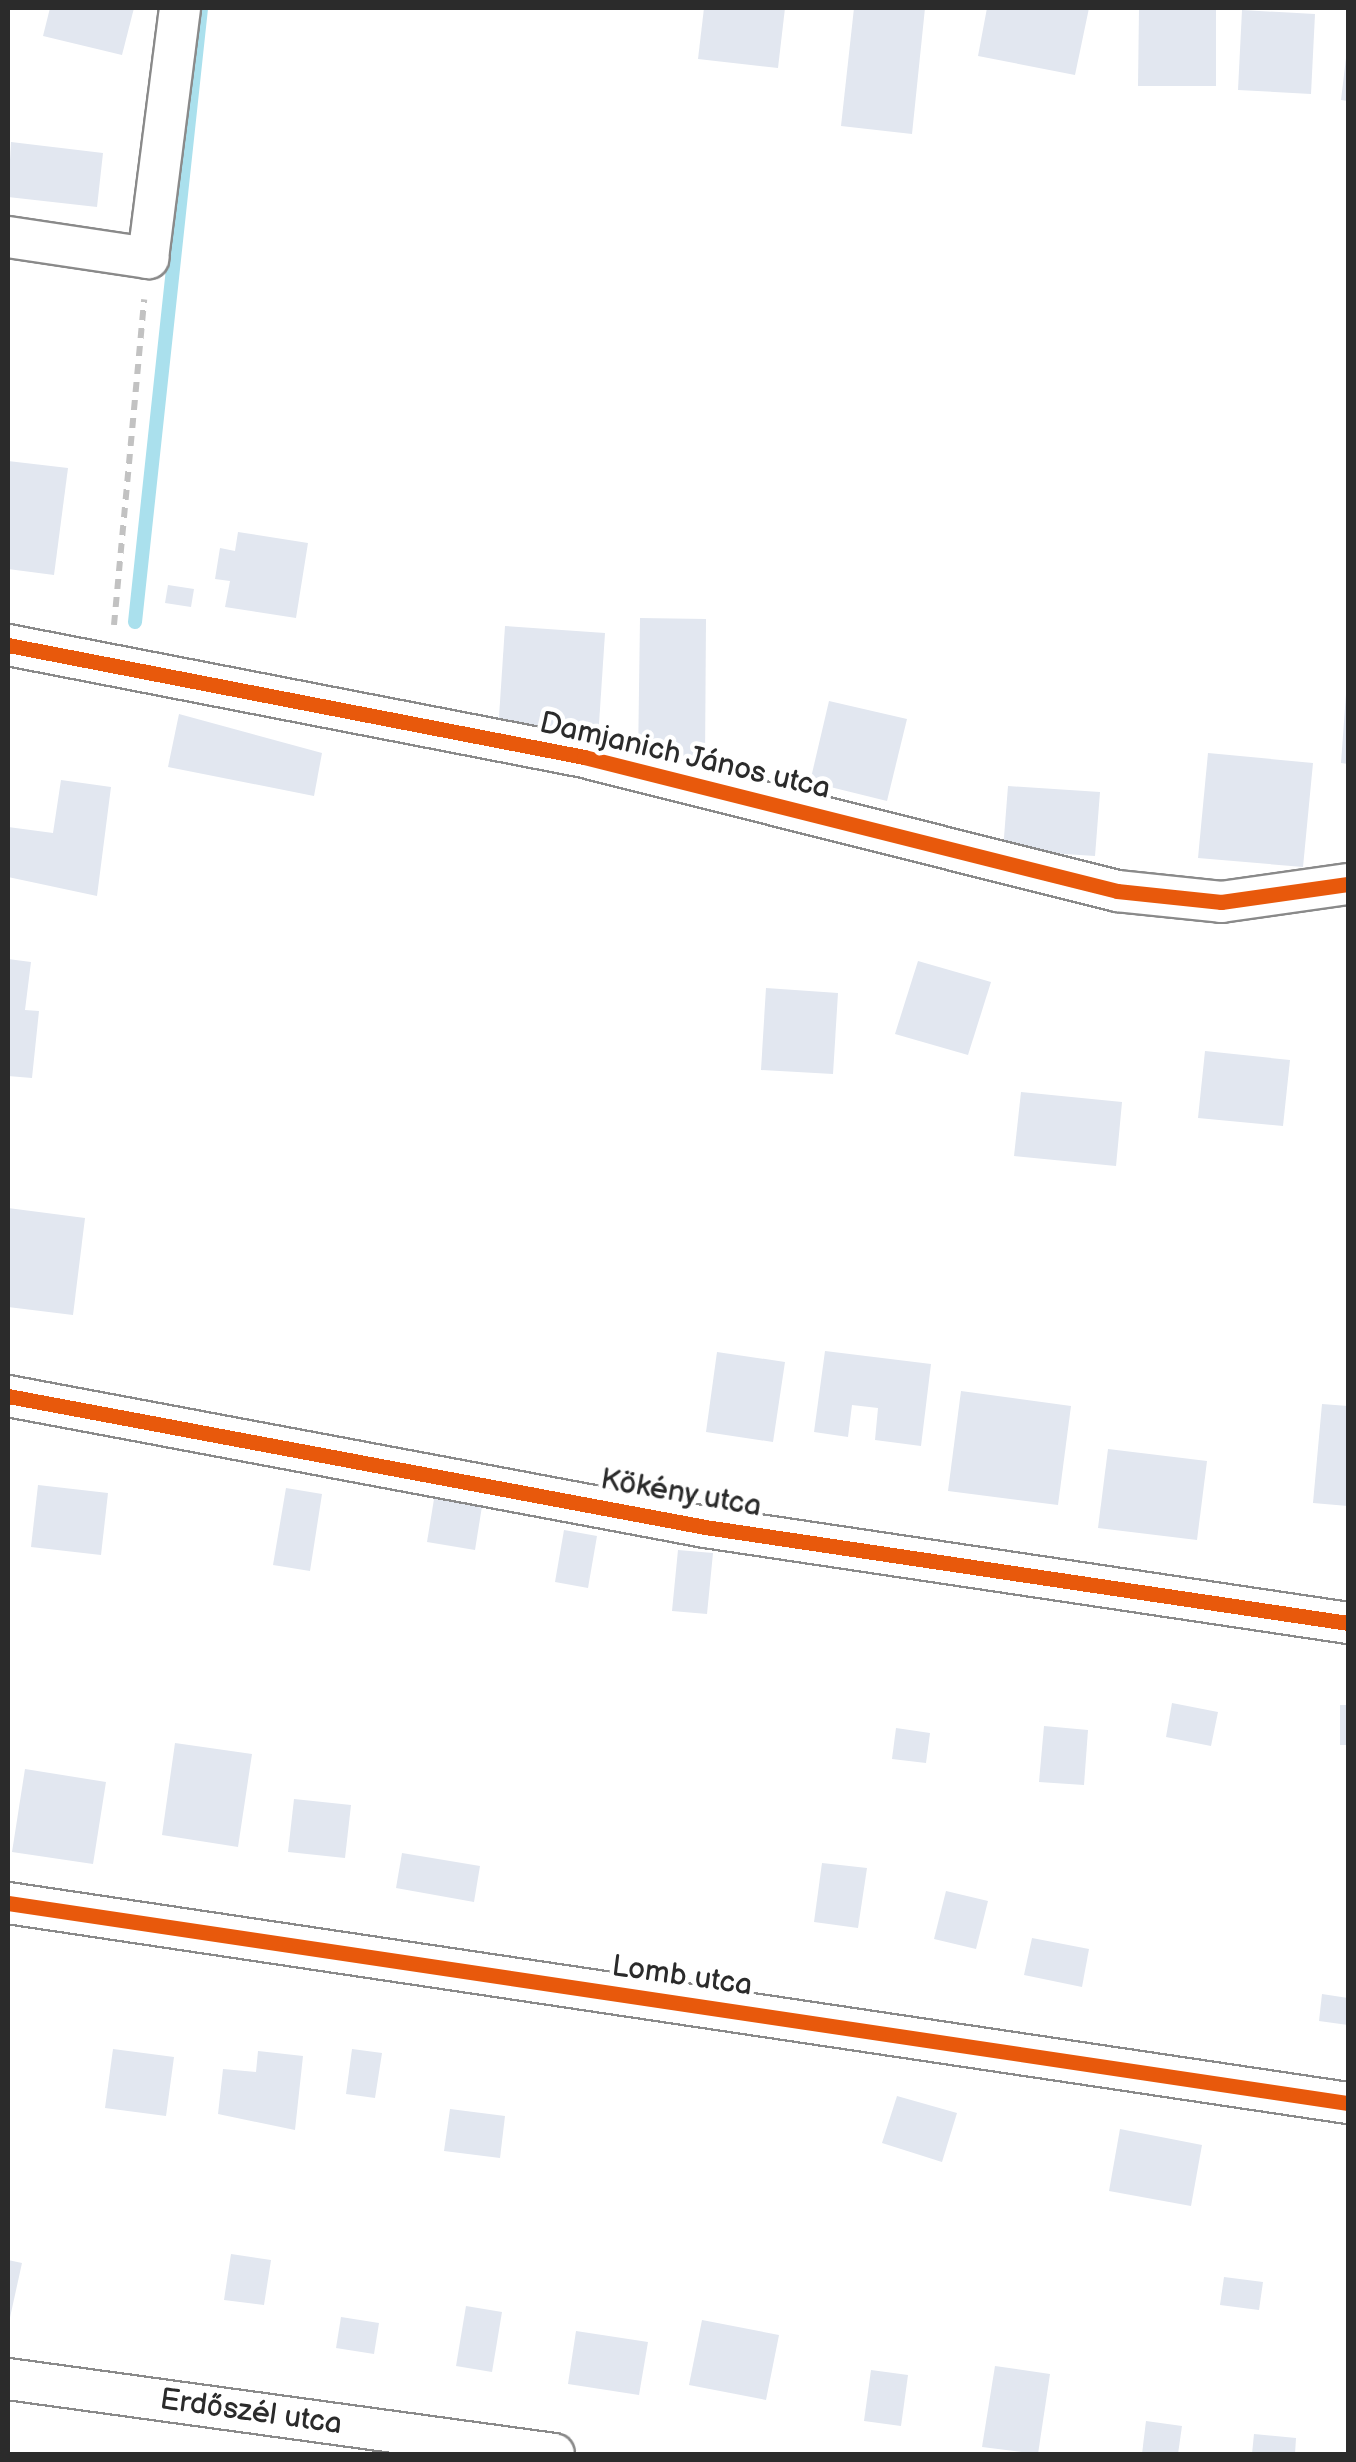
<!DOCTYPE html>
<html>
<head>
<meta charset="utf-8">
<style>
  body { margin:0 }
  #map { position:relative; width:1356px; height:2462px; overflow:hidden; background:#fff; font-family:"Balsamiq Sans",sans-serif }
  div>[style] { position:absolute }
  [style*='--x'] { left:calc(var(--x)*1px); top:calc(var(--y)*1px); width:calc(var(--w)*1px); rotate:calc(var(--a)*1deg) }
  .stream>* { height:14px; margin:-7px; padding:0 7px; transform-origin:7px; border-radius:7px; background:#aae0ed }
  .building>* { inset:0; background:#e2e7f0 }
  .path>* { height:6px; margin-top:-3px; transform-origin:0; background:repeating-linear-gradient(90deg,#c2c2c2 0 10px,transparent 0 18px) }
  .roads { filter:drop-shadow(2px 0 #8a8a8a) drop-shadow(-2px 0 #8a8a8a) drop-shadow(0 2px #8a8a8a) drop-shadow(0 -2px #8a8a8a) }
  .minor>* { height:40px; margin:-20px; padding:0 20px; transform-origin:20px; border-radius:20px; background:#fff }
  .cycleway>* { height:15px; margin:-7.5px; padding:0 7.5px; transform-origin:7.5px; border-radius:7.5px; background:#e8590c }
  span { translate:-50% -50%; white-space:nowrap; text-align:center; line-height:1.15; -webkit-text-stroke:9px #fff; paint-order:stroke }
  .street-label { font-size:30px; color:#2b2b2b }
  .frame { position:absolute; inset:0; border:10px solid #2b2b2b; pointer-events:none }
</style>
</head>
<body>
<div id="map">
  <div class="stream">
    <i style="--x:135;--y:622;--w:618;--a:-83.86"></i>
  </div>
  <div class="building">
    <i style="clip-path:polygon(50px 8px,134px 8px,122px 55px,43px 36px)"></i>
    <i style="clip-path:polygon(704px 8px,785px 8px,778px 68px,698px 59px)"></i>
    <i style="clip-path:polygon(854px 8px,925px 8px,912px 134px,841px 126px)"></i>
    <i style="clip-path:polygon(987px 8px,1089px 8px,1075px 75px,978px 56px)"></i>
    <i style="clip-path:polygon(1139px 8px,1216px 8px,1216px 86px,1138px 86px)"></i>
    <i style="clip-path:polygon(1242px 10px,1315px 14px,1311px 94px,1238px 90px)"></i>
    <i style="clip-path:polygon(1346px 58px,1348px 58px,1348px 101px,1341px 100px)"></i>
    <i style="clip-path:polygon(11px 142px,103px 153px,97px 207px,8px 197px)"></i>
    <i style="clip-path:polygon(8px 461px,68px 468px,54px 575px,8px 569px)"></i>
    <i style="clip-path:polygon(238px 532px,308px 543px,296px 618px,225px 607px,230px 581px,215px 579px,220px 548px,235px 551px)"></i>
    <i style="clip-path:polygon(168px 585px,194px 589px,191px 607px,165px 603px)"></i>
    <i style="clip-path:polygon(640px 618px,706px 619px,705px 761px,638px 761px)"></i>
    <i style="clip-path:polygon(505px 626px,605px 633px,598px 739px,498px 732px)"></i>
    <i style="clip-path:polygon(1346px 694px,1348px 694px,1348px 764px,1341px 763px)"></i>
    <i style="clip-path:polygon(829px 701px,907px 719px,887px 801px,810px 782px)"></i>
    <i style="clip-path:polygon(179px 714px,322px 753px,314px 796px,168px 767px)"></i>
    <i style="clip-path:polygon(1208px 753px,1313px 763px,1303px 867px,1198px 858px)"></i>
    <i style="clip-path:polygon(61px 780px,111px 787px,97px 896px,8px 877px,8px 827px,53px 833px)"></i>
    <i style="clip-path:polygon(1008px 786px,1100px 792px,1095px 856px,1003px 850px)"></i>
    <i style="clip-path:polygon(8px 959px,31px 962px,25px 1010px,39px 1011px,32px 1078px,8px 1076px)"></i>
    <i style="clip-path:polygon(918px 961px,991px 982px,968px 1055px,895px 1034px)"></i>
    <i style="clip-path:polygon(766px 988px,838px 993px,833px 1074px,761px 1070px)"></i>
    <i style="clip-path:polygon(1205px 1051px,1290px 1060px,1283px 1126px,1198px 1118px)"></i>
    <i style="clip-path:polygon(1021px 1092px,1122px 1102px,1116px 1166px,1014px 1156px)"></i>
    <i style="clip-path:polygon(8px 1208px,85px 1218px,73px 1315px,8px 1307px)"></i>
    <i style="clip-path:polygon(825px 1351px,931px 1364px,921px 1446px,875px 1440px,878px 1408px,852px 1405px,848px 1437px,814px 1432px)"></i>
    <i style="clip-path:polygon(717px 1352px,785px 1362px,773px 1442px,706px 1432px)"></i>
    <i style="clip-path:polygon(961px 1391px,1071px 1406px,1058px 1505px,948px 1491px)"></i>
    <i style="clip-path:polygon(1322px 1404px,1348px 1406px,1348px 1506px,1313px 1503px)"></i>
    <i style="clip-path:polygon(1108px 1449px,1207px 1461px,1197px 1540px,1098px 1528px)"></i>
    <i style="clip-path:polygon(38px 1485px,108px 1493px,101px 1555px,31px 1547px)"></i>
    <i style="clip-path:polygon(286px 1488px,322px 1494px,310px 1571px,273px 1565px)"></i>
    <i style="clip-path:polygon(435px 1493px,483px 1500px,475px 1550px,427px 1542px)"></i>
    <i style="clip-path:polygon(564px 1530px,597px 1536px,588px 1588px,555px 1582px)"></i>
    <i style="clip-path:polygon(678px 1550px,713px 1553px,707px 1614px,672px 1611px)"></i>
    <i style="clip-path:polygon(1172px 1703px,1218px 1712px,1211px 1746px,1166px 1737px)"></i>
    <i style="clip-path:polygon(1340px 1705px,1348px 1705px,1348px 1745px,1340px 1745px)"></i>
    <i style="clip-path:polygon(1044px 1726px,1088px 1730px,1084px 1785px,1039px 1782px)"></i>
    <i style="clip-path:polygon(896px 1728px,930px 1733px,926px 1763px,892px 1759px)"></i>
    <i style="clip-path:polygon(175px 1743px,252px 1754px,238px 1847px,162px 1835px)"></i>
    <i style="clip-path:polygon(25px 1769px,106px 1782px,93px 1864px,12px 1852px)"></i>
    <i style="clip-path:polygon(294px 1799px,351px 1805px,345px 1858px,288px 1852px)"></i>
    <i style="clip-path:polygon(402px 1853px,480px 1866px,474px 1902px,396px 1888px)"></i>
    <i style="clip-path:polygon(822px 1863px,867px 1868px,858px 1928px,814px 1922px)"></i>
    <i style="clip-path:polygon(946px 1891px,988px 1901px,976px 1949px,934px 1939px)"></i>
    <i style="clip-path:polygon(1032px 1938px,1089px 1949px,1082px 1987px,1024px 1975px)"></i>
    <i style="clip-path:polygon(1322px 1994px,1348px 1998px,1348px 2025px,1319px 2021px)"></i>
    <i style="clip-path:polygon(113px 2049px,174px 2057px,166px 2116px,105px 2108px)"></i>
    <i style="clip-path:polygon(352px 2049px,382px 2053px,375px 2098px,346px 2094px)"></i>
    <i style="clip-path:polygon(258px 2051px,303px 2056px,295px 2130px,218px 2114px,223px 2069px,256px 2072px)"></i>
    <i style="clip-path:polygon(897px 2096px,957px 2113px,942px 2162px,882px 2143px)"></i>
    <i style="clip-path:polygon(450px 2109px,505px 2116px,500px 2158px,444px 2151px)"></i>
    <i style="clip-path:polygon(1120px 2129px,1202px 2145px,1191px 2206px,1109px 2191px)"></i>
    <i style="clip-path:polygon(231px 2254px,271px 2260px,264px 2305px,224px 2300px)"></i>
    <i style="clip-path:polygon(8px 2260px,22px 2263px,9px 2322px,8px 2322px)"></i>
    <i style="clip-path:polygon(1224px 2277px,1263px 2282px,1259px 2310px,1220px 2305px)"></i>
    <i style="clip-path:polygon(466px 2306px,502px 2312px,492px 2372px,456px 2366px)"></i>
    <i style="clip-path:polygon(341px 2317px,379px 2323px,374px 2354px,336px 2348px)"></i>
    <i style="clip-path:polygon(702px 2320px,779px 2335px,766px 2400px,689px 2385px)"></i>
    <i style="clip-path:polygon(576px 2331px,648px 2342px,639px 2395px,568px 2384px)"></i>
    <i style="clip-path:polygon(995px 2366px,1050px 2374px,1038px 2454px,982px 2447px)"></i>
    <i style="clip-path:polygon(871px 2370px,908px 2375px,901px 2426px,864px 2421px)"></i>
    <i style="clip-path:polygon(1146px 2421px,1182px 2426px,1178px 2454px,1142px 2454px)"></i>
    <i style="clip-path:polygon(1254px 2434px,1296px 2438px,1295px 2454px,1252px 2454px)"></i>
  </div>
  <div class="path">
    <i style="--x:114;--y:625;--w:327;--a:-84.7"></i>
  </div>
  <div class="roads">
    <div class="minor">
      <i style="--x:8;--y:237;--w:142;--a:8.5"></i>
      <i style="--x:148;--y:258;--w:252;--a:-82.7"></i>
      <i style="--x:8;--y:645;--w:587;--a:11"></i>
      <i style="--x:584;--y:757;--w:550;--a:14.11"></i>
      <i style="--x:1117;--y:891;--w:105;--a:6"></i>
      <i style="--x:1221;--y:902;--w:128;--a:-8.1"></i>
      <i style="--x:8;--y:1396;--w:709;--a:10.64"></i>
      <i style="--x:705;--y:1527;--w:650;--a:8.49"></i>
      <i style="--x:8;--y:1903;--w:1355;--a:8.49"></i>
      <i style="--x:8;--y:2379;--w:551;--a:7.82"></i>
    </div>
  </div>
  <div class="cycleway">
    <i style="--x:8;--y:645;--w:587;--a:11"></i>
    <i style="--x:584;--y:757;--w:550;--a:14.11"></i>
    <i style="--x:1117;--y:891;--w:105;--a:6"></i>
    <i style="--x:1221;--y:902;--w:128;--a:-8.1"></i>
    <i style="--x:8;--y:1396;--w:709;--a:10.64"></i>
    <i style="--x:705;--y:1527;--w:650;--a:8.49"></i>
    <i style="--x:8;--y:1903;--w:1355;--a:8.49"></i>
  </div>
  <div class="street-label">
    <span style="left:685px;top:756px;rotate:13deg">Damjanich János utca</span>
    <span style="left:681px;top:1493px;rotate:10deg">Kökény utca</span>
    <span style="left:682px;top:1976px;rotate:8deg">Lomb utca</span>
    <span style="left:251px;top:2412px;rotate:8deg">Erdőszél utca</span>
  </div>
  <div class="frame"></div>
</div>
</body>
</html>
